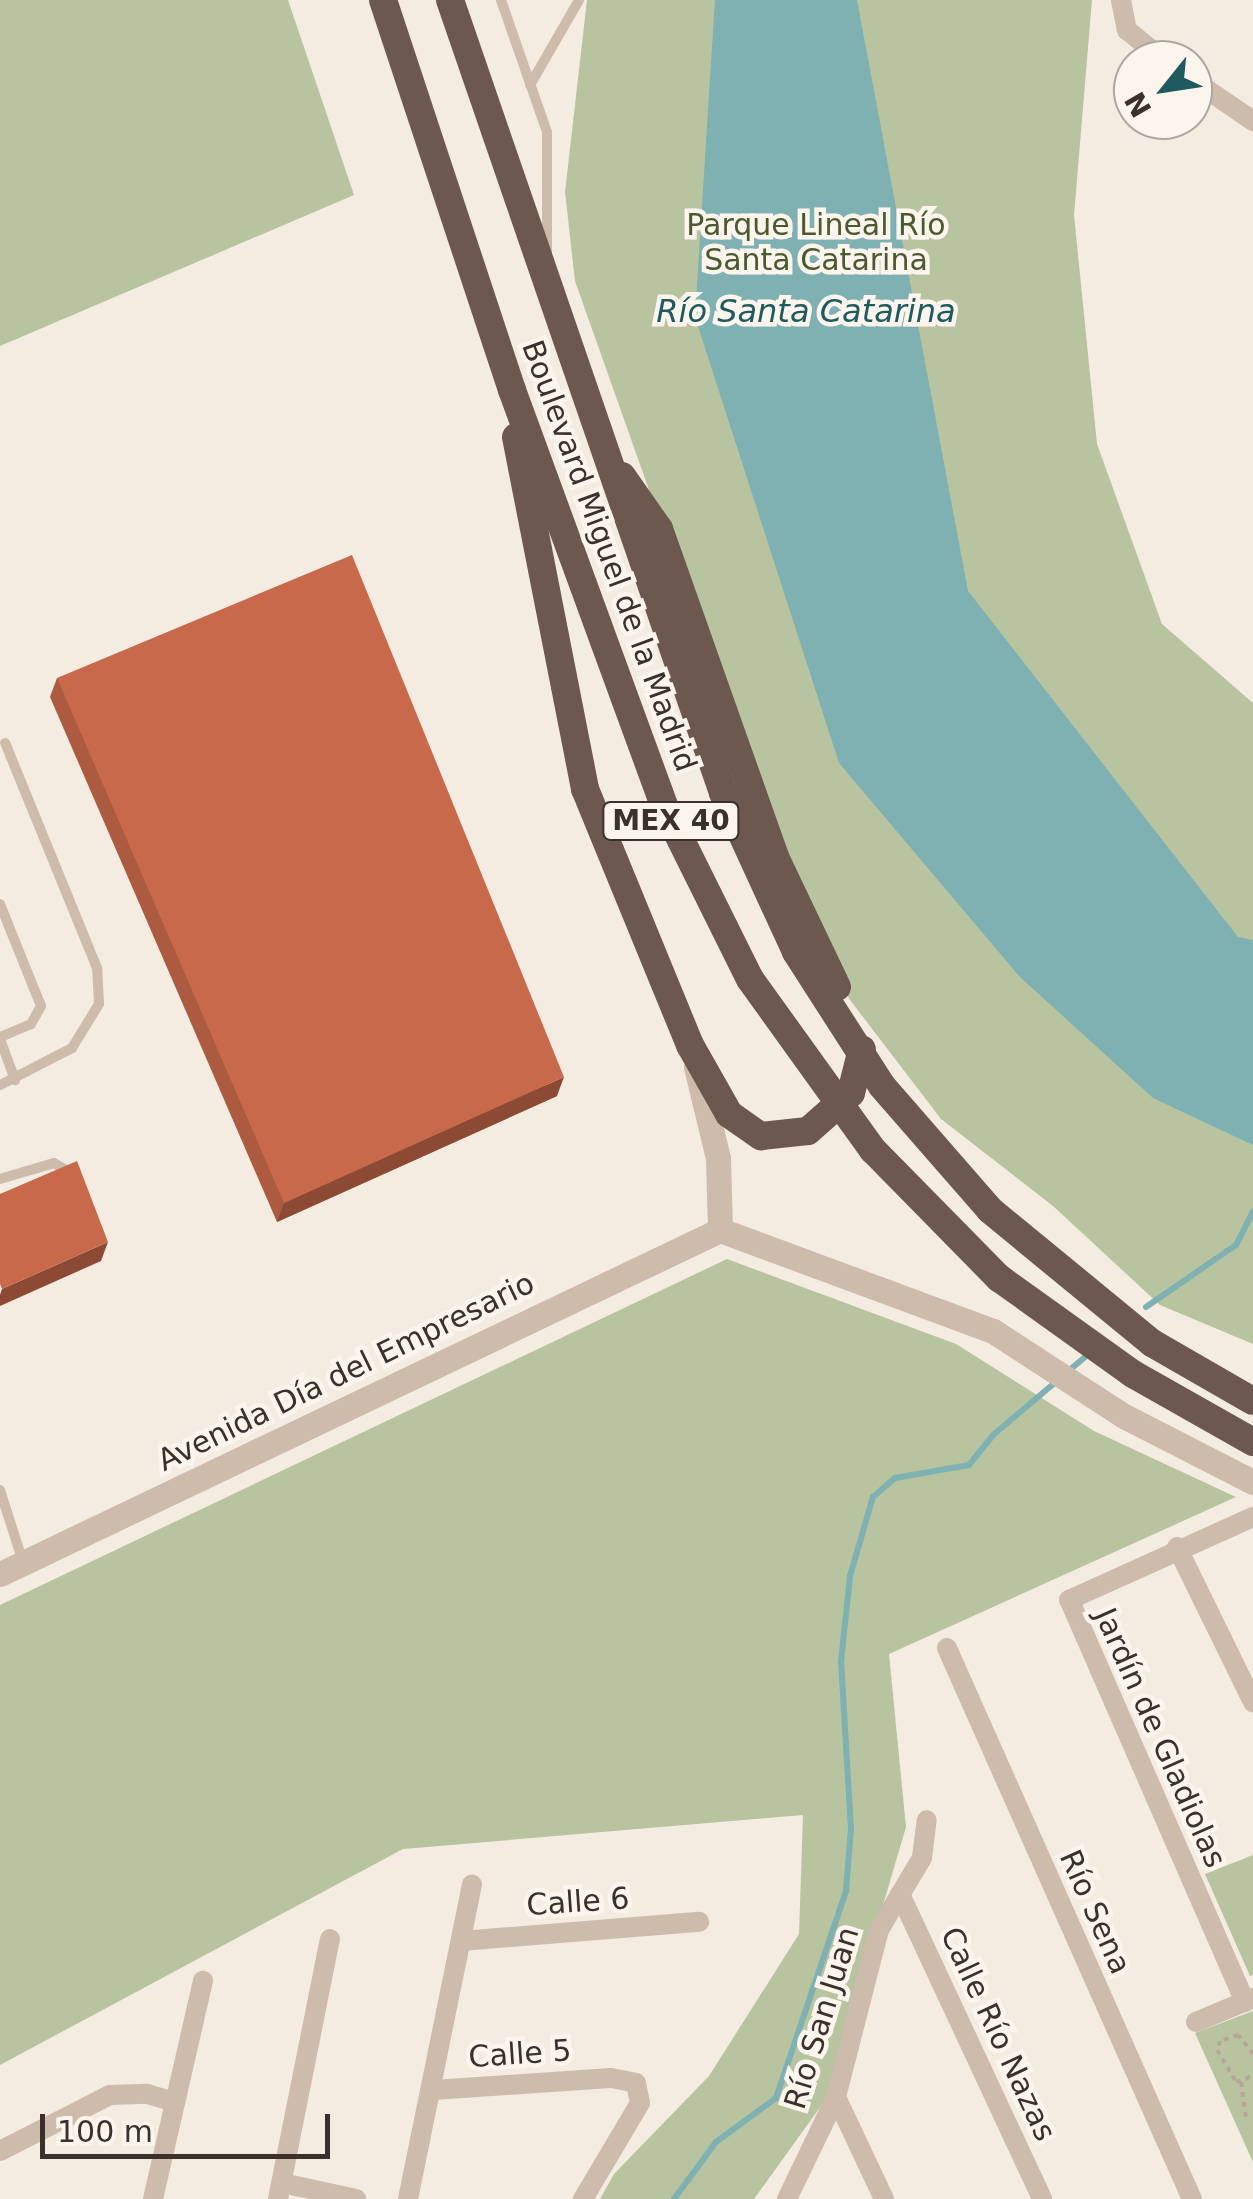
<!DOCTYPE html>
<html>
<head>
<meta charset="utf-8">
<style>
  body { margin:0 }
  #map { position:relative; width:1253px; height:2199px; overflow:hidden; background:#f4ebe1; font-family:"DejaVu Sans",sans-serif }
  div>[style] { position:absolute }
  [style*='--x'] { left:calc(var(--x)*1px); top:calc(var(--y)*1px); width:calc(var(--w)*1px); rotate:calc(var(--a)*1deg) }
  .green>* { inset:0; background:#b8c4a0 }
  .water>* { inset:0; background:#7fb0b2 }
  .stream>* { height:6px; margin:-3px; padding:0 3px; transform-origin:3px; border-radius:3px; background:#7fb0b2 }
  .path>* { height:4px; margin-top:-2px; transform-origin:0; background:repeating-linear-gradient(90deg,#b9a596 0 5px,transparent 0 10px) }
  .service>* { height:10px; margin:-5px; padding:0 5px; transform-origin:5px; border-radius:5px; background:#cdbbac }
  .minor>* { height:20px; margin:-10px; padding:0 10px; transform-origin:10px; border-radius:10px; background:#cdbbac }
  .tertiary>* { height:25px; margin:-12.5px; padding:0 12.5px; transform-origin:12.5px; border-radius:12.5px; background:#cdbbac }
  .trunk>* { height:28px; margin:-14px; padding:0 14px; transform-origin:14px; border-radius:14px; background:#6c584f }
  .wall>* { inset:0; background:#ac5a40 }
  .shaded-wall>* { inset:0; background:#8c4a34 }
  .building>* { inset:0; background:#c8694b }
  span { translate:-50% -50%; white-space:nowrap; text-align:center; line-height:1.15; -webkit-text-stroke:9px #fbf5ee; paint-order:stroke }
  .shield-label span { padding:2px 8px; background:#fbf5ee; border:2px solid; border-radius:8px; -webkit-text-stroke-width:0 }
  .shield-label { font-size:28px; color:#3b302b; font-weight:700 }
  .park-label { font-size:30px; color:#4a5a2e }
  .street-label { font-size:30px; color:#3b302b }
  .water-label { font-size:32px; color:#1f5a5e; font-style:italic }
  .north { position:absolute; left:1113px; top:40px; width:100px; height:100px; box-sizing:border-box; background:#fbf5ee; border:2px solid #aea6a0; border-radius:50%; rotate:240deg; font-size:28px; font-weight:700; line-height:40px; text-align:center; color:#3b302b }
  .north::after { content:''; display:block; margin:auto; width:35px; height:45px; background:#1f5a5e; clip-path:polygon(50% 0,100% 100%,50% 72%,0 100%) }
  .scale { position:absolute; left:40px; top:2114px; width:290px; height:45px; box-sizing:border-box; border:5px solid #3b302b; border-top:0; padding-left:12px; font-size:30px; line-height:35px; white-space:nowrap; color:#3b302b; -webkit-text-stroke:8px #fbf5ee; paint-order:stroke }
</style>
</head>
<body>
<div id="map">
  <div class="green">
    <i style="clip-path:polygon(0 0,288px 0,354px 195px,0 346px)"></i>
    <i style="clip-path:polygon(587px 0,1092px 0,1074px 215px,1097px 444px,1162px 624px,1253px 703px,1253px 1344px,1160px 1305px,1053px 1206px,941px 1119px,850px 1000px,795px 902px,575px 281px,565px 192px)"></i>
    <i style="clip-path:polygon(727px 1259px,956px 1344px,1094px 1431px,1236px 1497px,889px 1654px,906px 1827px,826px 2099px,754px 2199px,600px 2199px,614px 2174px,709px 2076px,799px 1934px,803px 1815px,403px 1849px,0 2065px,0 1605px)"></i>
    <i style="clip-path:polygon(1253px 1855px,1253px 1975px,1250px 1976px,1205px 1874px)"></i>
    <i style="clip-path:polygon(1253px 2011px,1253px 2162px,1195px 2033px)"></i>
  </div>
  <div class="water">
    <i style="clip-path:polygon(715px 0,857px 0,968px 591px,1238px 937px,1253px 940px,1253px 1145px,1153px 1098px,1020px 977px,839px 763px,695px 317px)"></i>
  </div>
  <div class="stream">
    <i style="--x:1146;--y:1307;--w:109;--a:-34.6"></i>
    <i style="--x:1236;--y:1245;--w:38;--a:-63"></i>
    <i style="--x:1066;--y:1373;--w:33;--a:-40"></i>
    <i style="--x:674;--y:2199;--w:71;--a:-53.6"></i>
    <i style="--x:716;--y:2142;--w:74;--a:-36.3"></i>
    <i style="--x:776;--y:2098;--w:219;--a:-71.3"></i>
    <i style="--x:846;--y:1891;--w:62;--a:-85.4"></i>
    <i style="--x:851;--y:1829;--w:167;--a:-93.4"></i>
    <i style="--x:841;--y:1662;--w:86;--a:-84"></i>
    <i style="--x:850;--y:1576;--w:82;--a:-73.8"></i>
    <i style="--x:873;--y:1497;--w:29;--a:-41"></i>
    <i style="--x:895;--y:1478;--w:75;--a:-10"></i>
    <i style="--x:969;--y:1465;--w:38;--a:-51"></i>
    <i style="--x:993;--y:1435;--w:84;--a:-40.2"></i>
  </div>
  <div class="path">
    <i style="--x:1253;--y:2054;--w:24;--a:-128"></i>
    <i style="--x:1238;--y:2035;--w:19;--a:162"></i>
    <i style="--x:1220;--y:2041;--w:9;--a:108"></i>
    <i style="--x:1217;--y:2050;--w:37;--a:59"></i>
    <i style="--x:1236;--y:2082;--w:18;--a:-19"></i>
    <i style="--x:1241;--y:2082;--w:36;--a:82"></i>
  </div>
  <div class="service">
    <i style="--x:501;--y:0;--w:140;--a:70.8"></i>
    <i style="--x:547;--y:132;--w:119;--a:90"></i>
    <i style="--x:530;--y:85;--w:98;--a:-60"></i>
    <i style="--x:0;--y:904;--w:110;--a:68.1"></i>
    <i style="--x:41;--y:1006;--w:21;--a:119"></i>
    <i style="--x:31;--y:1024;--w:34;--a:157"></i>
    <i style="--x:0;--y:1039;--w:44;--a:69.9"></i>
    <i style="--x:0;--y:1085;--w:81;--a:-27.2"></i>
    <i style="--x:72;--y:1048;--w:52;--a:-58.5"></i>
    <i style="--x:99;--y:1004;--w:36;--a:-93"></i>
    <i style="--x:97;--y:968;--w:243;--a:-112.2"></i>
    <i style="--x:0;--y:1179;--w:56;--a:-16.5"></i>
    <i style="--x:54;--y:1163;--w:22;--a:30"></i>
    <i style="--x:0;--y:1490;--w:76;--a:72.3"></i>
  </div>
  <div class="minor">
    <i style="--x:1121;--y:0;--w:31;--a:79"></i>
    <i style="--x:1127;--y:30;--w:48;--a:39"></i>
    <i style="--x:1193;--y:80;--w:73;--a:34.3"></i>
    <i style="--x:1177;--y:1547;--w:173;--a:63.9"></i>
    <i style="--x:947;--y:1648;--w:603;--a:66.03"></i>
    <i style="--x:900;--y:1894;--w:336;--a:65"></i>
    <i style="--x:461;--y:1941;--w:239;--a:-4.6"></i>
    <i style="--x:1245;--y:2002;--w:439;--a:-113.6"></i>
    <i style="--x:1069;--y:1600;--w:202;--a:-24.3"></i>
    <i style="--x:1196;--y:2022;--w:62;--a:-22.8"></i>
    <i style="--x:434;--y:2090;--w:177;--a:-3.9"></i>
    <i style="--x:611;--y:2078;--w:25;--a:11"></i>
    <i style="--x:636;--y:2083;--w:20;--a:79"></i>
    <i style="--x:640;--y:2103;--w:112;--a:120.7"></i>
    <i style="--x:836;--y:2097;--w:113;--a:64.8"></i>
    <i style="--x:0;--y:2151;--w:123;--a:-27"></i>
    <i style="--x:110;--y:2095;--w:37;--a:-2"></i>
    <i style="--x:147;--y:2094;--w:29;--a:16"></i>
    <i style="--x:282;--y:2183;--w:76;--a:12.2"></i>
    <i style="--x:153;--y:2199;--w:224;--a:-77.1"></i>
    <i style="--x:278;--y:2199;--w:265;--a:-78.7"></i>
    <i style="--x:408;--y:2199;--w:321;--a:-78.5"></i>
    <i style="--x:787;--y:2199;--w:113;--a:-64.3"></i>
    <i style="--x:836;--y:2097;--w:172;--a:-75.6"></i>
    <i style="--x:879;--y:1930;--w:84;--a:-59.2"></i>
    <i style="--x:922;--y:1858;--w:38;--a:-83"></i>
  </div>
  <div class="tertiary">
    <i style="--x:696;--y:1067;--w:94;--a:76.4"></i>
    <i style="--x:718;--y:1158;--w:72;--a:88.4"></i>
    <i style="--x:720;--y:1230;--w:291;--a:20.3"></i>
    <i style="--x:993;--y:1331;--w:156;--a:33"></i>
    <i style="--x:1124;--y:1416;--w:145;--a:27.1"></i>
    <i style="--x:0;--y:1574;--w:798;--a:-25.54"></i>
  </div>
  <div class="trunk">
    <i style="--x:383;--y:0;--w:411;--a:71.7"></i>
    <i style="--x:512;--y:390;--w:445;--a:69.9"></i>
    <i style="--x:665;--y:808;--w:191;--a:63.6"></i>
    <i style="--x:750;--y:979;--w:211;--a:54.3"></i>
    <i style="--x:873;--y:1150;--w:180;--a:45.5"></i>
    <i style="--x:999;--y:1278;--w:165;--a:35.6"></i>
    <i style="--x:1133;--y:1374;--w:138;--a:29.5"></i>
    <i style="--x:450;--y:0;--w:839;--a:71"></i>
    <i style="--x:723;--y:793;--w:175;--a:65.3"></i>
    <i style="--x:796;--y:952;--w:159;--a:57.3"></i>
    <i style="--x:882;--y:1086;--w:164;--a:48.9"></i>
    <i style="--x:990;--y:1210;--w:210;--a:39.4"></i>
    <i style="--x:1152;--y:1343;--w:116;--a:29.9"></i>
    <i style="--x:516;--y:437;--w:359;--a:78.9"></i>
    <i style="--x:585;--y:789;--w:277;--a:67.7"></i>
    <i style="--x:690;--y:1045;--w:79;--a:60.5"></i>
    <i style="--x:729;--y:1114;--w:39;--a:35"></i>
    <i style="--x:761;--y:1136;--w:47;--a:-6.1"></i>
    <i style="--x:808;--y:1131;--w:57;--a:-41.5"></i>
    <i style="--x:851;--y:1093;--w:45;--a:-76"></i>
    <i style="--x:622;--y:476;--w:65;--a:55.1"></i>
    <i style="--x:659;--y:529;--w:348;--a:70.5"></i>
    <i style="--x:775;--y:857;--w:144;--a:64.5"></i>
  </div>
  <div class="wall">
    <i style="clip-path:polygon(57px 678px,557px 1096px,277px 1222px,50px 697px)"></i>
  </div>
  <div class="shaded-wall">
    <i style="clip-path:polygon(564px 1077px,557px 1096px,277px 1222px,284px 1203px)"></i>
    <i style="clip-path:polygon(108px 1242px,101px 1261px,0 1306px,0 1295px,2px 1289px)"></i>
  </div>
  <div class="building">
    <i style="clip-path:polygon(352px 555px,564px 1077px,284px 1203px,57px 678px)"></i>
    <i style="clip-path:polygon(77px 1161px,108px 1242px,2px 1289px,0 1284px,0 1194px)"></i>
  </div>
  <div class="shield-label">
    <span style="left:671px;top:821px">MEX 40</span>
  </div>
  <div class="park-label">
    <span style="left:816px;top:242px">Parque Lineal Río<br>Santa Catarina</span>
  </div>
  <div class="street-label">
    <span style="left:609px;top:556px;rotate:70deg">Boulevard Miguel de la Madrid</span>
    <span style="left:346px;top:1372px;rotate:-26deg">Avenida Día del Empresario</span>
    <span style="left:1160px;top:1738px;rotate:66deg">Jardín de Gladiolas</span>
    <span style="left:578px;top:1902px;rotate:-4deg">Calle 6</span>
    <span style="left:1095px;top:1912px;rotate:66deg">Río Sena</span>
    <span style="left:822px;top:2018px;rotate:-73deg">Río San Juan</span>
    <span style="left:998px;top:2034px;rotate:65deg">Calle Río Nazas</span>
    <span style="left:520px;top:2054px;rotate:-4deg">Calle 5</span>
  </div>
  <div class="water-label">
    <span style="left:806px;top:311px">Río Santa Catarina</span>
  </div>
  <div class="north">N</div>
  <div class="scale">100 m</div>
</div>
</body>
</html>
